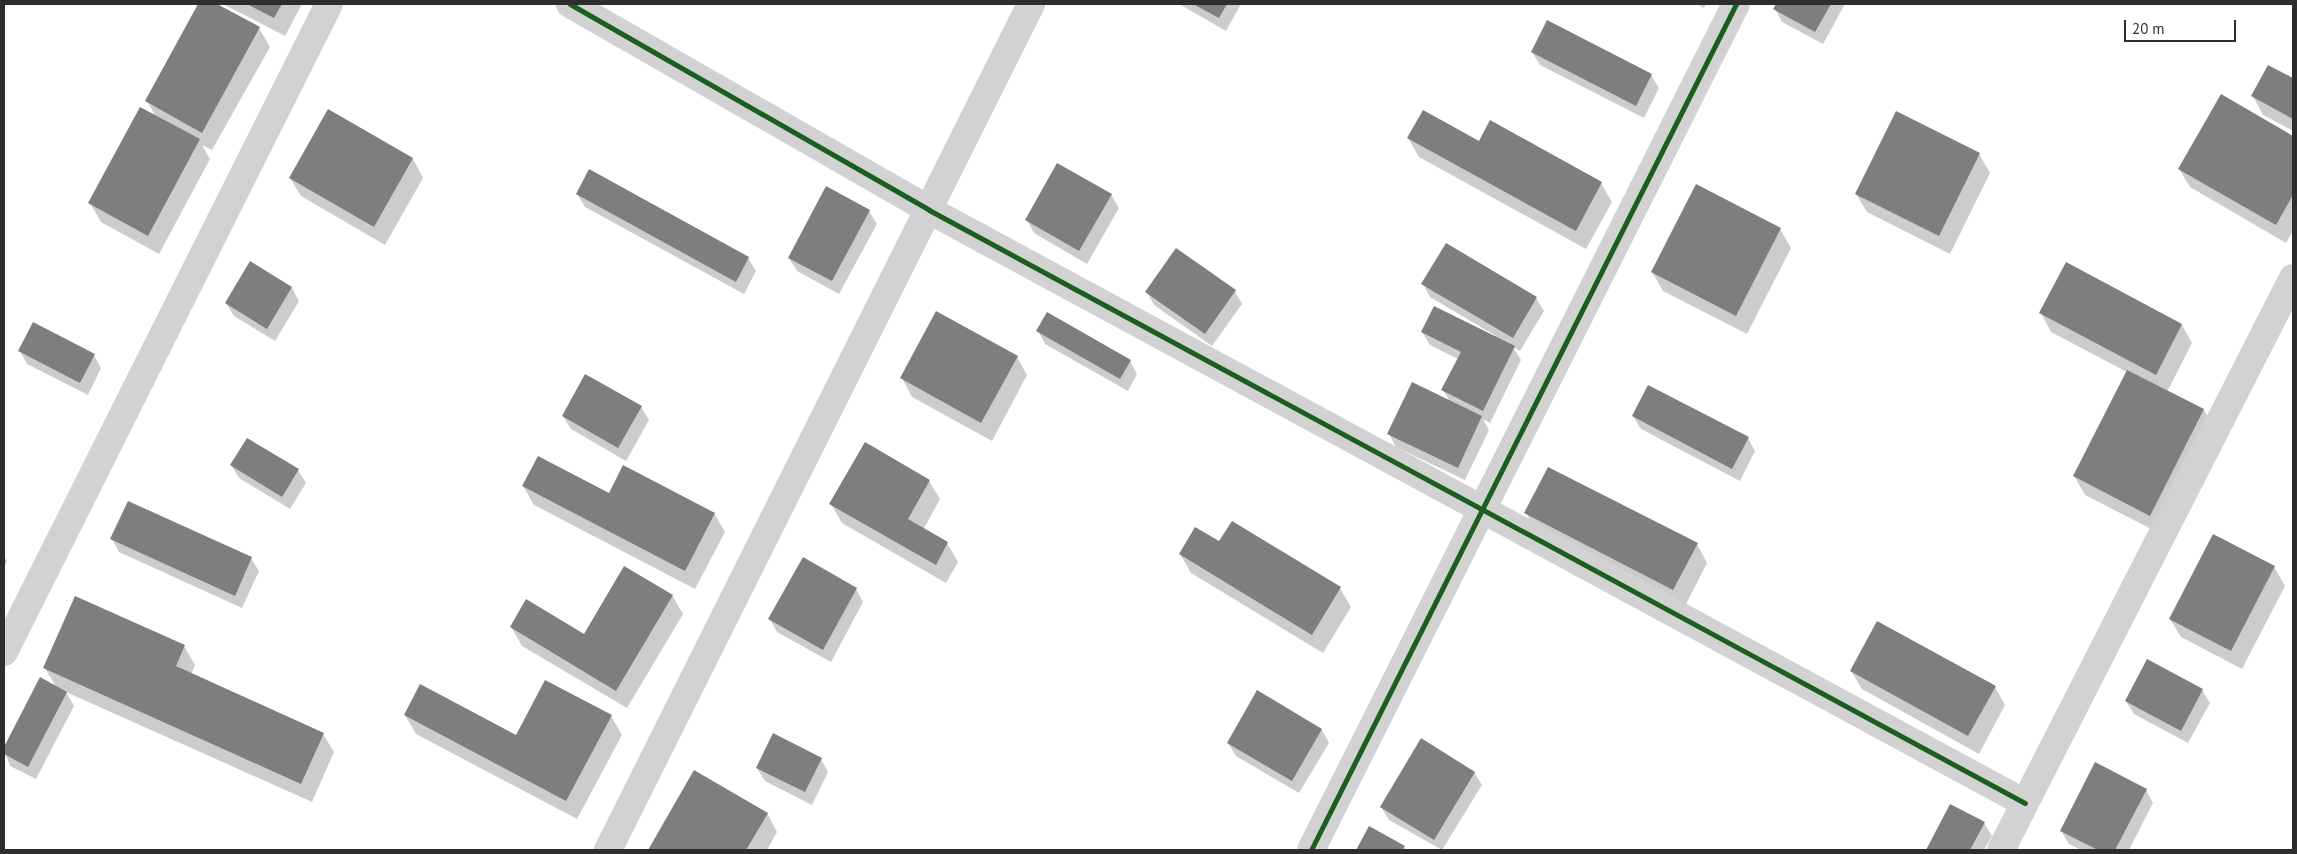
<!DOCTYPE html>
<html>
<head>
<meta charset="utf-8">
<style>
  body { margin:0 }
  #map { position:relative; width:2297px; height:854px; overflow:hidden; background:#fff; font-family:"PT Sans",sans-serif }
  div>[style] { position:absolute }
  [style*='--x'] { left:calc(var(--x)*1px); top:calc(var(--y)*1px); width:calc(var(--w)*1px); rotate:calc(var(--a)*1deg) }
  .shadow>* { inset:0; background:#0003 }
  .building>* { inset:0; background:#7e7e7e }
  .minor>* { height:28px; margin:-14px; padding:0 14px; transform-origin:14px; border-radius:14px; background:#d2d2d2 }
  .cycleway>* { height:5px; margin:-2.5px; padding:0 2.5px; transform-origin:2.5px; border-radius:2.5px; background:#1b5e20 }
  span { translate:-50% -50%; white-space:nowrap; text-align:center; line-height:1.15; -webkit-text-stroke:5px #fff; paint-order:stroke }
  .frame { position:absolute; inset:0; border:5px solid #2d2d2d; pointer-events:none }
  .scale { position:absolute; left:2124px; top:20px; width:112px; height:22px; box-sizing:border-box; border:2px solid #2d2d2d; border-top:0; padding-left:6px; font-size:15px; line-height:18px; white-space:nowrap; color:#2d2d2d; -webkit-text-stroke:4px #fff; paint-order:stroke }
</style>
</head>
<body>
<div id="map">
  <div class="shadow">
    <i style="clip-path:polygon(200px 4px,215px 4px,259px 28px,270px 47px,212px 150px,202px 145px,210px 159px,159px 254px,101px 222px,90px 203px,156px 117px,147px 101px)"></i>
    <i style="clip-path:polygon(223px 4px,302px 4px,285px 36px)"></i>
    <i style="clip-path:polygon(1179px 4px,1241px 4px,1226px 31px)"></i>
    <i style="clip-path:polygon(1697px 4px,1706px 4px,1704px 8px)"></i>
    <i style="clip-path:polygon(1778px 4px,1845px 4px,1823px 44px,1782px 22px,1775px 9px)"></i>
    <i style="clip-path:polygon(1532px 52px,1651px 75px,1659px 88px,1644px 118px,1540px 65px)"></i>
    <i style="clip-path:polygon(2269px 67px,2293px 80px,2293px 131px,2263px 115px,2253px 96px)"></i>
    <i style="clip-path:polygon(2221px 96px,2293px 138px,2293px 231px,2286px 243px,2190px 187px,2179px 169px)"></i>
    <i style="clip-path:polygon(328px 111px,413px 159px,423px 178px,385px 245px,301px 196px,290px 178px)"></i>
    <i style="clip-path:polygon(1897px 113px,1979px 154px,1990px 173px,1950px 254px,1867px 212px,1856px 194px)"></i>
    <i style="clip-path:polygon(1408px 138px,1479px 143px,1601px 183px,1612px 202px,1586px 249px,1419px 157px)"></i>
    <i style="clip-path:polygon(589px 171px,748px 258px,756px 271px,744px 294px,585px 207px,577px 194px)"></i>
    <i style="clip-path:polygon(1111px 195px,1119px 208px,1087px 264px,1034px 233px,1027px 220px)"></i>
    <i style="clip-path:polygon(869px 211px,877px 224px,839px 294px,797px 271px,789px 258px)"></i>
    <i style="clip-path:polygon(1780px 229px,1791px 248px,1747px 334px,1663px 291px,1652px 272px)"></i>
    <i style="clip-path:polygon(251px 263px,292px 288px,299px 301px,275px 341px,234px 316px,226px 303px)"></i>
    <i style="clip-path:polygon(1423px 284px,1536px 298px,1544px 311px,1520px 351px,1513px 347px,1521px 360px,1490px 423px,1483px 419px,1489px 430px,1465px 480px,1396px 447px,1389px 434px,1450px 402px,1443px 390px,1458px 359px,1430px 345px,1422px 332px,1496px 336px,1430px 297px)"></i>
    <i style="clip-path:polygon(1235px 291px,1242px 304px,1212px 346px,1154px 305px,1147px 292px)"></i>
    <i style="clip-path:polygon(2041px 313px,2182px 325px,2192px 343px,2167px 392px,2204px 410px,2214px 429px,2161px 534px,2085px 495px,2074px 476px,2127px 372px,2051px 332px)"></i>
    <i style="clip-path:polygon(1038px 331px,1130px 361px,1137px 374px,1128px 391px,1045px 344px)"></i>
    <i style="clip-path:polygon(20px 351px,94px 355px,101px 368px,88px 395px,27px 364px)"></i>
    <i style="clip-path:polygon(1017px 357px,1027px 375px,992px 441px,912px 397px,902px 378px)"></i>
    <i style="clip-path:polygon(641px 407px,649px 420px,626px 461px,571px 429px,563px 416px)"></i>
    <i style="clip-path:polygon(1633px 416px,1748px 438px,1755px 451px,1740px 481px,1641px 429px)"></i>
    <i style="clip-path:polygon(231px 465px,298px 470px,306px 483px,290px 509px,239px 478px)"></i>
    <i style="clip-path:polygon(929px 481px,940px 499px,923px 530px,947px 543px,958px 562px,946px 583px,842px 523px,831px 504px)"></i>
    <i style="clip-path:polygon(523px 486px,610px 495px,714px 513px,725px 532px,695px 589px,534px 505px)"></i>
    <i style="clip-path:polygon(1526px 513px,1697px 544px,1707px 563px,1684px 608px,1537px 531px)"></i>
    <i style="clip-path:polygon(112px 539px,251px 558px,259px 571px,242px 608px,119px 552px)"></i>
    <i style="clip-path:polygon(1220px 543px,1340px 588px,1351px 607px,1323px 653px,1191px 573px,1180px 554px)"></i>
    <i style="clip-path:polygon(4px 556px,7px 561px,4px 567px)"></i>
    <i style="clip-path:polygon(2274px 567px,2285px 586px,2242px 669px,2181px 637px,2170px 619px)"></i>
    <i style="clip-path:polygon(856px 589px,863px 602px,831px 662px,777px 632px,770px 619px)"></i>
    <i style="clip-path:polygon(672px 595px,683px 614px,627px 708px,522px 646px,511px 627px,585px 635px)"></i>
    <i style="clip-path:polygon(184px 646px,195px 665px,191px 675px,323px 734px,334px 752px,312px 802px,66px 692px,74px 706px,36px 779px,10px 766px,4px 750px,40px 679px,56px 687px,45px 668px)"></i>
    <i style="clip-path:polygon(1851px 671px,1995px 687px,2005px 705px,1979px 754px,1862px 689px)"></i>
    <i style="clip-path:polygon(2202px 690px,2210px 703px,2188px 743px,2134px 714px,2126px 701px)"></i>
    <i style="clip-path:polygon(405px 715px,517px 736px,611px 716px,622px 735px,577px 819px,416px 734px)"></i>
    <i style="clip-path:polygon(1322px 730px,1329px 743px,1299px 793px,1236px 756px,1228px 743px)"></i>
    <i style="clip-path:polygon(821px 759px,828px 772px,812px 805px,765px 781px,757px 768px)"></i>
    <i style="clip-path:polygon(694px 772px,767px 813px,777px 832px,767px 850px,649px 850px)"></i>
    <i style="clip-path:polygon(1474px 772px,1482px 785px,1442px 850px,1389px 820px,1381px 807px)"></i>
    <i style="clip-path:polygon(2146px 790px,2153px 803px,2129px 850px,2081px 850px,2069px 844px,2061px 831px)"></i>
    <i style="clip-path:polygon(1951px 805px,1984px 823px,1992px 836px,1984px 850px,1927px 850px)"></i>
    <i style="clip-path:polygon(1370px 828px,1404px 847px,1406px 850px,1357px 850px)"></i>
  </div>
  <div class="building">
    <i style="clip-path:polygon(198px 4px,217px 4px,260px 27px,202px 133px,145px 101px)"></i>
    <i style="clip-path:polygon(247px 4px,282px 4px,274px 18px)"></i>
    <i style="clip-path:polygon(1193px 4px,1227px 4px,1219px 18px)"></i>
    <i style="clip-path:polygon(1776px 4px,1831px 4px,1815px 32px,1773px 9px)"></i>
    <i style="clip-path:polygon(1547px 20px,1652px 74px,1636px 106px,1531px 52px)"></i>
    <i style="clip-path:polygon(2268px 65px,2293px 78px,2293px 119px,2251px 96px)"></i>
    <i style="clip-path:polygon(2221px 94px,2293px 136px,2293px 195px,2276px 225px,2178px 169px)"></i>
    <i style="clip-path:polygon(140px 107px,200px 139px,148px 236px,88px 203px)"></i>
    <i style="clip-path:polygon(328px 109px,413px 158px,374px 227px,289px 178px)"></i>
    <i style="clip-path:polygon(1423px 110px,1479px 141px,1490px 120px,1602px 182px,1576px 231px,1407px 138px)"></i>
    <i style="clip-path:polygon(1896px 111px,1980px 153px,1939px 236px,1855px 194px)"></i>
    <i style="clip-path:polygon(1057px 163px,1112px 194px,1079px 251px,1025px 220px)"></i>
    <i style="clip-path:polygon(589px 169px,749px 257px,736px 282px,576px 194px)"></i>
    <i style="clip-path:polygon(1696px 184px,1781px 228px,1736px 316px,1651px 272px)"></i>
    <i style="clip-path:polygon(826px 186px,870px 210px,832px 281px,788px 258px)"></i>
    <i style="clip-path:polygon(1446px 243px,1537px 297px,1513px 338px,1421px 284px)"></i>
    <i style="clip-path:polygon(1176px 248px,1236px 290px,1205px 334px,1145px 292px)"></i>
    <i style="clip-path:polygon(250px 261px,292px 287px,267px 329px,225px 303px)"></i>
    <i style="clip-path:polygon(2066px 262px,2182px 324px,2156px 375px,2039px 313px)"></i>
    <i style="clip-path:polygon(1434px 306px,1515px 346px,1483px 411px,1441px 390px,1461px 352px,1421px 332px)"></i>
    <i style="clip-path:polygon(936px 311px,1018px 356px,981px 423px,900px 378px)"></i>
    <i style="clip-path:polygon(1047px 312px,1131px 360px,1120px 379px,1036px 331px)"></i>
    <i style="clip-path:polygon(33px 322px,95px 354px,80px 383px,18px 351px)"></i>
    <i style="clip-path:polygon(2127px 370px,2204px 409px,2150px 516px,2073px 476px)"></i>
    <i style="clip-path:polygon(585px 374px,642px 406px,618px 448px,562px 416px)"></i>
    <i style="clip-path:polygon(1412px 382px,1482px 416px,1458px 468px,1387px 434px)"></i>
    <i style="clip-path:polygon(1648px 385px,1749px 437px,1732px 469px,1632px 416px)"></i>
    <i style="clip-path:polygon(247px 438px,299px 469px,282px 497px,230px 465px)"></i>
    <i style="clip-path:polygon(865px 442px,930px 480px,908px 519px,948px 542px,936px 565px,829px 504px)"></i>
    <i style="clip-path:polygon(538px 456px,609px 493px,623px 465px,715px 513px,685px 571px,522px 486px)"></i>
    <i style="clip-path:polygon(1548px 467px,1698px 543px,1673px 590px,1524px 513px)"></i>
    <i style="clip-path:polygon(128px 501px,252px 557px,235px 596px,110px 539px)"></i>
    <i style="clip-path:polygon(1232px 521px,1341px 587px,1312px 635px,1179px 554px,1195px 527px,1219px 541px)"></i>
    <i style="clip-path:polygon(2213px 534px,2275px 566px,2231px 651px,2169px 619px)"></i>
    <i style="clip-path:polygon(803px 557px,857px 588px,823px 650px,768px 619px)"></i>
    <i style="clip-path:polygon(624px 566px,673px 595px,616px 691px,510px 627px,526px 599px,584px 634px)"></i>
    <i style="clip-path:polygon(75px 596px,185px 645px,176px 666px,324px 733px,301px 784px,43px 668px)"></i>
    <i style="clip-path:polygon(1877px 621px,1996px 686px,1968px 736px,1850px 671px)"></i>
    <i style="clip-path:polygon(2147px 659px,2203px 689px,2181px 731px,2125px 701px)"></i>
    <i style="clip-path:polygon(40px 677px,67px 692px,28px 767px,4px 754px,4px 747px)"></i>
    <i style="clip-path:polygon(545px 680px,612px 715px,566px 801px,404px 715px,420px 684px,516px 735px)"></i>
    <i style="clip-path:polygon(1257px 690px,1322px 729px,1292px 781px,1227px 743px)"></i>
    <i style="clip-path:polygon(773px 733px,822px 758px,805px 792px,756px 768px)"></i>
    <i style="clip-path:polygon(1421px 738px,1475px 772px,1434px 840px,1380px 807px)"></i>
    <i style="clip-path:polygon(2095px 762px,2147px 789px,2115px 850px,2098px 850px,2060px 831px)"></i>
    <i style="clip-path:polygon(694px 770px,768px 813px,746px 850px,648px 850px)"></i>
    <i style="clip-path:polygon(1950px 804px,1985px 822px,1970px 850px,1926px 850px)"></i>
    <i style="clip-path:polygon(1369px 826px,1405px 846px,1402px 850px,1356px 850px)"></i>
  </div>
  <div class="minor">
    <i style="--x:570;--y:4;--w:414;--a:29.8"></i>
    <i style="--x:929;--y:210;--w:1246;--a:28.42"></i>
    <i style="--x:4;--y:652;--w:725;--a:-63.36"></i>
    <i style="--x:608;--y:850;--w:946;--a:-63.43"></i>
    <i style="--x:1311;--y:850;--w:947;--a:-63.33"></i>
    <i style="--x:2001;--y:850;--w:642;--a:-62.96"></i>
  </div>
  <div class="cycleway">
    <i style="--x:570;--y:4;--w:414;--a:29.8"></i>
    <i style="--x:929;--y:210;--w:1246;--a:28.42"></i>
    <i style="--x:1311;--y:850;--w:947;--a:-63.33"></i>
  </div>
  <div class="frame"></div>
  <div class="scale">20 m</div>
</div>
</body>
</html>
